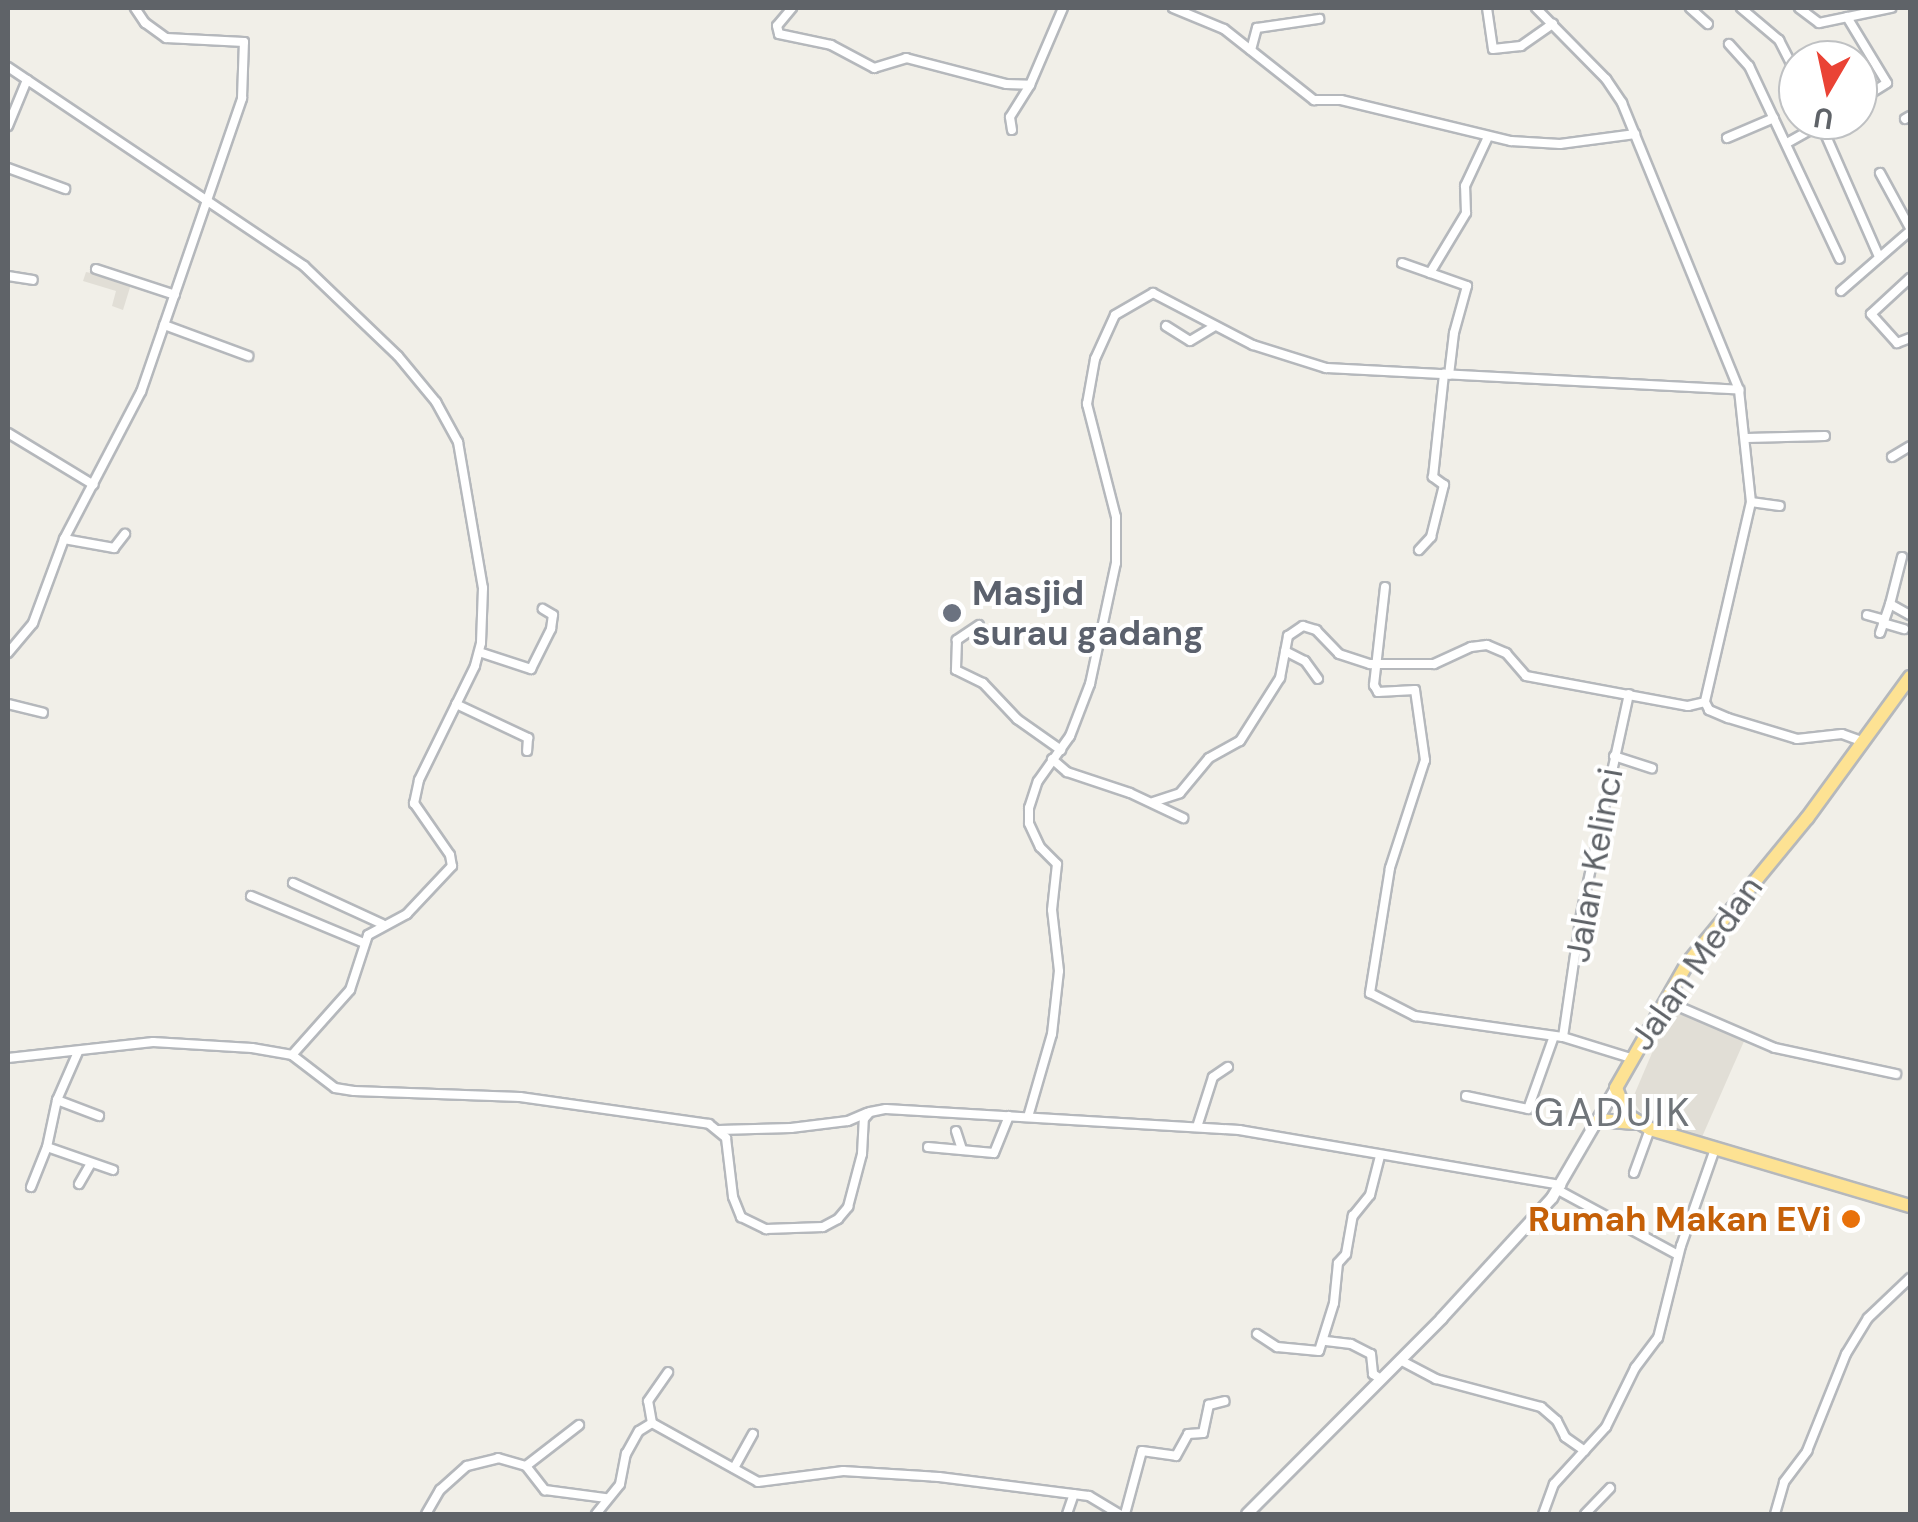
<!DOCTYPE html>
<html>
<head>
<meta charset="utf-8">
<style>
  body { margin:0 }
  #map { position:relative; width:1918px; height:1522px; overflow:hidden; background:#f1efe8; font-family:"DM Sans",sans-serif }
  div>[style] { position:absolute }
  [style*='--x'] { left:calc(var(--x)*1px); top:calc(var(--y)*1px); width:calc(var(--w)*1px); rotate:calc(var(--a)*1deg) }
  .education>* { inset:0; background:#e1ded6 }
  .roads { filter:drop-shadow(2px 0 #b5b8bc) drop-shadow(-2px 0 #b5b8bc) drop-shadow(0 2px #b5b8bc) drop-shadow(0 -2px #b5b8bc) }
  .street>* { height:8px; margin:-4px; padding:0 4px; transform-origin:4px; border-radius:4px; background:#fff }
  .secondary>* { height:10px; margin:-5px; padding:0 5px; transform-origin:5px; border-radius:5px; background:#fff }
  .highway>* { height:12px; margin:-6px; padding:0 6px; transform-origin:6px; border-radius:6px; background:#fde293 }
  .dots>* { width:28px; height:28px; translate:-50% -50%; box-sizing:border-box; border:5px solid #fff; border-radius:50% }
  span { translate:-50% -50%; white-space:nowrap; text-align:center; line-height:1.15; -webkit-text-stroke:8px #fff; paint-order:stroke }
  .worship-label { font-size:35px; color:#5b616d; font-weight:700 }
  .left { translate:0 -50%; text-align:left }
  .street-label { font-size:35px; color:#5f6368 }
  .food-label { font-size:35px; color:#c56008; font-weight:700 }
  .right { translate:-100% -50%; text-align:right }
  .quarter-label { font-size:40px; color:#70757a; letter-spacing:2.5px }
  .frame { position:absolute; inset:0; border:10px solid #5f6368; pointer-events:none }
  .north { position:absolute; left:1778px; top:40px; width:100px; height:100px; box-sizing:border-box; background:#fff; border:2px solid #bfc1c3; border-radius:50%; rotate:189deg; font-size:28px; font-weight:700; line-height:40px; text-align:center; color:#5f6368 }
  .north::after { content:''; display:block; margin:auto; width:35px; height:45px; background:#ea4335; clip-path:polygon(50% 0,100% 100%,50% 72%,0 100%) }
</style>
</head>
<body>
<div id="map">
  <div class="education">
    <i style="clip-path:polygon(86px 272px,132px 281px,123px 310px,112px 306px,116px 291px,83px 281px)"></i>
    <i style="clip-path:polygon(1672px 1006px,1745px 1039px,1702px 1137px,1647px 1121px,1632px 1100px)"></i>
  </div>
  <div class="roads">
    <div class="street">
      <i style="--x:792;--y:8;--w:23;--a:130"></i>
      <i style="--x:777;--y:26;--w:8;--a:76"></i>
      <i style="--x:779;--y:34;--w:53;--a:11.9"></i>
      <i style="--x:831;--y:45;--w:49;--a:28.1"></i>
      <i style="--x:874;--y:68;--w:34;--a:-17"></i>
      <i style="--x:906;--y:58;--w:103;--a:14.6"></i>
      <i style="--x:1006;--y:84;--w:24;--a:2"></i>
      <i style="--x:1173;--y:8;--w:55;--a:22.4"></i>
      <i style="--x:1224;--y:29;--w:115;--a:38.3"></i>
      <i style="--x:1314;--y:100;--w:27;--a:0"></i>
      <i style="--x:1341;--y:100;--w:175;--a:13.6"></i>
      <i style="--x:1511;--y:141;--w:49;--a:3.5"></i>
      <i style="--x:1560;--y:144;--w:76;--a:-7.6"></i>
      <i style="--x:1487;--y:8;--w:41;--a:81.7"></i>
      <i style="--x:1493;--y:49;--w:28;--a:-6"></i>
      <i style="--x:1521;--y:46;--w:39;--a:-35"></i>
      <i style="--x:1536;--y:8;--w:100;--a:45.4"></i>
      <i style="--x:1606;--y:79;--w:29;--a:56"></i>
      <i style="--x:1622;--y:103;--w:310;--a:67.8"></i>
      <i style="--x:1739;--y:390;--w:113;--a:83.9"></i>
      <i style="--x:1751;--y:502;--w:205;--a:103"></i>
      <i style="--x:1705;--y:702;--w:9;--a:63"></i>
      <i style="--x:1709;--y:710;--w:21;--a:23"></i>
      <i style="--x:1728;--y:718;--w:72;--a:16.9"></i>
      <i style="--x:1797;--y:739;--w:45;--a:-6.3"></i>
      <i style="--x:1842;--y:734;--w:23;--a:20"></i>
      <i style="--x:1690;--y:8;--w:24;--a:42"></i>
      <i style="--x:1741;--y:8;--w:50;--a:40.1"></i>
      <i style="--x:1779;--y:40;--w:42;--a:62.8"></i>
      <i style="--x:1799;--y:8;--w:25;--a:37"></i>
      <i style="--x:1819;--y:23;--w:74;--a:-11.8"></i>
      <i style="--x:1847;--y:17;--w:77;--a:58.8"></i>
      <i style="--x:1887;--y:83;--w:34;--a:148"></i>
      <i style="--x:1729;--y:44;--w:30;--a:48"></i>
      <i style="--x:1749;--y:66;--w:213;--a:64.8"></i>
      <i style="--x:1251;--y:50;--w:23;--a:-75"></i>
      <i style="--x:1257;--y:28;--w:63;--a:-8.3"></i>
      <i style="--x:8;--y:67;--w:357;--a:33.9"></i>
      <i style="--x:304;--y:266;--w:130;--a:43.8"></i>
      <i style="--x:398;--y:356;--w:60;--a:50.4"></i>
      <i style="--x:436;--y:402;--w:46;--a:61.2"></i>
      <i style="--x:458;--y:442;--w:148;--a:80.3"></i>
      <i style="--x:483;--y:588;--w:55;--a:92.1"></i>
      <i style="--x:481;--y:643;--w:24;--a:105"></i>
      <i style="--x:475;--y:666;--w:127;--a:116.2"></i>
      <i style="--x:419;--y:780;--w:24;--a:102"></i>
      <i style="--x:414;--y:803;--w:63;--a:55.3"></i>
      <i style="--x:450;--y:855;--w:11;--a:80"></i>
      <i style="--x:452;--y:866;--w:66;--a:133.2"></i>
      <i style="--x:407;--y:914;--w:44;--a:151.7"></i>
      <i style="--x:368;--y:935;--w:58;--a:108.1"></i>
      <i style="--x:350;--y:990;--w:87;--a:131.7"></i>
      <i style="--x:1905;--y:119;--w:6;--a:-31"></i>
      <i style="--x:1819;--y:120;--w:150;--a:66.3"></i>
      <i style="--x:8;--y:126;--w:50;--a:-67.6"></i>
      <i style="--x:1012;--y:130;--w:13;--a:-99"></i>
      <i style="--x:1010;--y:117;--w:38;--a:-58"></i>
      <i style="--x:1030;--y:85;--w:84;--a:-66.8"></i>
      <i style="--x:1727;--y:138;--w:51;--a:-23.1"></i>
      <i style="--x:1787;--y:143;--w:47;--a:-29.3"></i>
      <i style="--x:8;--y:168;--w:61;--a:20.2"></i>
      <i style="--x:1880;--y:173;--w:63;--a:61.4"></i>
      <i style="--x:1402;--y:263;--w:69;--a:19.5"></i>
      <i style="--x:1467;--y:286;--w:49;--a:105.5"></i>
      <i style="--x:1454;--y:333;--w:42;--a:96.8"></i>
      <i style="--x:96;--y:269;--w:83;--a:18.2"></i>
      <i style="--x:1430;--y:273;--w:70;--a:-59"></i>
      <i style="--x:1466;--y:213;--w:27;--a:-92"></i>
      <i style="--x:1465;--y:186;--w:54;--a:-64.9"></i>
      <i style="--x:8;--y:276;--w:25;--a:9"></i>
      <i style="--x:1910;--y:278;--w:53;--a:137.3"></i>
      <i style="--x:1871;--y:314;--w:39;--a:48"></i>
      <i style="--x:1897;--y:343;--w:14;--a:-21"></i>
      <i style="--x:1841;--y:291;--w:91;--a:-41"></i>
      <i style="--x:164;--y:325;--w:90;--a:20.3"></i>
      <i style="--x:1166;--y:326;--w:28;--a:32"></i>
      <i style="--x:1190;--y:341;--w:29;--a:-31"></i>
      <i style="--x:8;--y:433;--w:100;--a:31.2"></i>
      <i style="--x:1747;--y:438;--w:78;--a:-1.5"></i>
      <i style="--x:1892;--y:457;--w:21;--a:-31"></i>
      <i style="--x:1751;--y:502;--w:29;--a:8"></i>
      <i style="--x:64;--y:539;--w:51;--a:10.2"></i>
      <i style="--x:114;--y:548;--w:18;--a:-52"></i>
      <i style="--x:1419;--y:550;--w:18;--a:-47"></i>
      <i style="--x:1431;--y:537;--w:54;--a:-76"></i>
      <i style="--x:1444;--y:485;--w:14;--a:-144"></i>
      <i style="--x:1433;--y:477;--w:104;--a:-83.9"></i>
      <i style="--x:1902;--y:557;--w:49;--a:104.3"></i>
      <i style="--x:1890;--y:604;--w:23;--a:29"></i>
      <i style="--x:1385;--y:587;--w:99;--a:96.4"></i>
      <i style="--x:1374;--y:685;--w:8;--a:60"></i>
      <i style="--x:1378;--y:692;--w:37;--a:-3"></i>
      <i style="--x:1415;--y:690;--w:71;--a:81.9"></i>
      <i style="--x:1425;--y:760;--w:114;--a:108"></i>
      <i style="--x:1390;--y:868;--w:127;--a:99.1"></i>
      <i style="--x:1370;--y:993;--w:51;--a:27.1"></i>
      <i style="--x:1415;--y:1016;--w:149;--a:8.1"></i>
      <i style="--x:1563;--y:1037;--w:71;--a:17.2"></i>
      <i style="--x:1867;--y:615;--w:18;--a:16"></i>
      <i style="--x:1883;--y:623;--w:22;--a:16"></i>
      <i style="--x:979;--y:625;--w:27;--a:146"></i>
      <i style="--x:957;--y:640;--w:30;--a:92"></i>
      <i style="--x:956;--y:670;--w:30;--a:26"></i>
      <i style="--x:983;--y:683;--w:50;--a:46.6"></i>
      <i style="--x:1017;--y:719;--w:54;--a:35.2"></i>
      <i style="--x:1880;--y:633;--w:31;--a:-71"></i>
      <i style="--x:1285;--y:651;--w:22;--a:27"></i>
      <i style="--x:1305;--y:661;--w:22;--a:54"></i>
      <i style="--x:479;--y:652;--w:55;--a:18.1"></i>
      <i style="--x:531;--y:669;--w:45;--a:-63.4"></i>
      <i style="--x:551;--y:629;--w:14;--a:-82"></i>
      <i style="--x:553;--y:615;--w:12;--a:-149"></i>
      <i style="--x:8;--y:653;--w:39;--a:-50"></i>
      <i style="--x:33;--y:623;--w:90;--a:-69.7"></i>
      <i style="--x:64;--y:539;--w:166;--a:-62.4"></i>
      <i style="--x:141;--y:392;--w:311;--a:-71"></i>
      <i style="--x:242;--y:98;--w:56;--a:-88"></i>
      <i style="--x:244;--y:42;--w:78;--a:-177.1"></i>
      <i style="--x:166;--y:38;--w:26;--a:-144"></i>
      <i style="--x:145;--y:23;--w:18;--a:-124"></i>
      <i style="--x:8;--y:704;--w:36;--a:14"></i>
      <i style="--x:456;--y:704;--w:80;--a:25.3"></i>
      <i style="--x:528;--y:738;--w:13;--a:94"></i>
      <i style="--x:1614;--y:756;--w:40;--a:18"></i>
      <i style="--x:1052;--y:759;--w:20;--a:41"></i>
      <i style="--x:1067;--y:772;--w:66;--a:18.4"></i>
      <i style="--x:1130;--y:793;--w:59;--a:25.3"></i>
      <i style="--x:1153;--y:802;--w:28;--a:-18"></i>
      <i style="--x:1180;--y:793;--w:45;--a:-50.4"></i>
      <i style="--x:1209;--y:758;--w:35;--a:-29"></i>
      <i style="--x:1240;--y:741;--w:75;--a:-57.6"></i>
      <i style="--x:1280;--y:678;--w:43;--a:-79.2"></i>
      <i style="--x:1288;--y:636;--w:18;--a:-34"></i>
      <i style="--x:1303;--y:626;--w:14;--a:17"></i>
      <i style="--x:1316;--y:630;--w:33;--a:46"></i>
      <i style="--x:1339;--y:654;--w:33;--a:18"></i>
      <i style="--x:1370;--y:664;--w:64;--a:0"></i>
      <i style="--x:1434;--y:664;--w:41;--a:-24.7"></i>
      <i style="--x:1471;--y:647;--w:16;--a:-7"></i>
      <i style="--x:1487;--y:645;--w:21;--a:23"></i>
      <i style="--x:1506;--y:653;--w:30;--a:49"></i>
      <i style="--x:1526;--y:676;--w:165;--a:10.5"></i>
      <i style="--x:1688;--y:706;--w:17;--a:-13"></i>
      <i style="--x:293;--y:883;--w:98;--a:24.7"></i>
      <i style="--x:251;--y:896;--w:122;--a:22.6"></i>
      <i style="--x:1668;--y:1002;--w:116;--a:23.3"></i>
      <i style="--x:1775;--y:1048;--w:124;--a:12.1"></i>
      <i style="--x:1563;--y:1037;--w:124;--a:-81.7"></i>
      <i style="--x:1581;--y:914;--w:225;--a:-77.7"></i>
      <i style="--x:8;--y:1058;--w:146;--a:-6.3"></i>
      <i style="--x:153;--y:1042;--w:99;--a:3.5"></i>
      <i style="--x:252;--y:1048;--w:41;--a:9.9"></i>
      <i style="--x:292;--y:1055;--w:54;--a:37.5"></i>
      <i style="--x:335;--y:1088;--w:19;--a:9"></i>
      <i style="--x:354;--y:1091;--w:166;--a:2.1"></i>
      <i style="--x:520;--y:1097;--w:191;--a:8.1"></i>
      <i style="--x:709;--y:1124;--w:22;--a:39"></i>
      <i style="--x:726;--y:1138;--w:59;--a:83.2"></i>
      <i style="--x:733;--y:1197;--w:22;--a:68"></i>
      <i style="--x:741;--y:1217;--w:28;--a:26"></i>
      <i style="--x:766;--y:1229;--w:57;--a:-2"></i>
      <i style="--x:823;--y:1227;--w:17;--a:-28"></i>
      <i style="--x:838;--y:1219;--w:16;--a:-50"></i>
      <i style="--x:848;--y:1207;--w:55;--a:-75.2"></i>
      <i style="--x:862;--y:1154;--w:35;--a:-87"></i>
      <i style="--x:864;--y:1119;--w:9;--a:-49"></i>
      <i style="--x:870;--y:1112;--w:16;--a:-11"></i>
      <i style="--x:886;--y:1109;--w:354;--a:3.4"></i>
      <i style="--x:1239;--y:1130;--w:327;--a:9.7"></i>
      <i style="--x:1466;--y:1096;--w:63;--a:11.8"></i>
      <i style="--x:1528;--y:1109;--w:77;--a:-70.4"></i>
      <i style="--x:57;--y:1100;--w:45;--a:20.9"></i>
      <i style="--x:1028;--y:1117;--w:86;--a:-73.9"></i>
      <i style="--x:1052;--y:1034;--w:63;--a:-83.7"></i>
      <i style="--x:1059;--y:971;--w:61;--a:-96.5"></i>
      <i style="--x:1052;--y:910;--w:46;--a:-83.8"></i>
      <i style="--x:1057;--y:864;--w:24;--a:-135"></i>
      <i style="--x:1040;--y:847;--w:26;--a:-115"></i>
      <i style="--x:1029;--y:823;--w:15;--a:-90"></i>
      <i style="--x:1029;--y:808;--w:28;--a:-72"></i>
      <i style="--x:1038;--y:781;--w:55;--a:-54.6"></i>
      <i style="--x:1070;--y:736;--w:56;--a:-69"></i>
      <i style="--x:1090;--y:684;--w:124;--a:-77.9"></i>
      <i style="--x:1116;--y:563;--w:46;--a:-90"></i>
      <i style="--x:1116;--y:517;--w:117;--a:-104.4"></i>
      <i style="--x:1087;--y:404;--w:46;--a:-79.9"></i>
      <i style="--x:1095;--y:359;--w:48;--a:-65.6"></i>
      <i style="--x:1115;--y:315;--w:44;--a:-30.1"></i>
      <i style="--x:1153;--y:293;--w:113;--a:27.5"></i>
      <i style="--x:1253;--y:345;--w:77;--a:17.5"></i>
      <i style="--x:1326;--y:368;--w:414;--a:3"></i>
      <i style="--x:1197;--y:1127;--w:52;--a:-72.3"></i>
      <i style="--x:1213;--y:1077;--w:18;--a:-34"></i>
      <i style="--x:719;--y:1130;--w:72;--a:-1.6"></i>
      <i style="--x:791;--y:1128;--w:57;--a:-7"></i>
      <i style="--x:848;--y:1121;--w:21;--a:-23"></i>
      <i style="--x:956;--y:1131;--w:19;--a:72"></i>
      <i style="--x:47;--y:1147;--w:70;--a:19.2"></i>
      <i style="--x:928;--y:1147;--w:66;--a:5.2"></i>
      <i style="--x:994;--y:1153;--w:40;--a:-68"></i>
      <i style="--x:1634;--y:1173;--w:47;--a:-70"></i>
      <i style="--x:79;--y:1184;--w:24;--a:-60"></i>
      <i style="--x:31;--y:1187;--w:43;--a:-68.2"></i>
      <i style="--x:47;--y:1147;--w:48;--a:-78"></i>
      <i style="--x:57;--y:1100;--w:52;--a:-66.4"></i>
      <i style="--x:1558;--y:1190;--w:136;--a:28.4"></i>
      <i style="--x:1257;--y:1334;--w:24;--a:33"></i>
      <i style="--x:1277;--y:1347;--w:42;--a:5.4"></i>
      <i style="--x:1319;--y:1351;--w:50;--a:-72.6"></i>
      <i style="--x:1334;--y:1303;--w:40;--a:-84.3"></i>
      <i style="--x:1338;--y:1263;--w:12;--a:-48"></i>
      <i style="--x:1346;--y:1254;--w:39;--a:-80"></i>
      <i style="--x:1353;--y:1216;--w:27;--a:-51"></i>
      <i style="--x:1370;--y:1195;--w:40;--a:-75.6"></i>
      <i style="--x:1326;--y:1341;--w:25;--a:7"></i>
      <i style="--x:1351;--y:1344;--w:22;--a:27"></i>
      <i style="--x:1371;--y:1354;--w:20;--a:84"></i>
      <i style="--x:1373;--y:1374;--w:9;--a:32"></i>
      <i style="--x:1400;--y:1360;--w:41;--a:27.8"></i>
      <i style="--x:1436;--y:1379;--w:109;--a:14.9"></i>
      <i style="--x:1541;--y:1407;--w:21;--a:41"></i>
      <i style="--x:1557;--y:1421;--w:18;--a:63"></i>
      <i style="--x:1565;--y:1437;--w:24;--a:35"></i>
      <i style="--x:652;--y:1423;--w:22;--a:-100"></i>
      <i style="--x:648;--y:1401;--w:35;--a:-55"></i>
      <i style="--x:526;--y:1466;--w:67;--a:-37.7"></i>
      <i style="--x:734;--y:1468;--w:39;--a:-61"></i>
      <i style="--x:426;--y:1514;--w:28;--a:-60"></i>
      <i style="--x:440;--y:1490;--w:36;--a:-42"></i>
      <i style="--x:467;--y:1466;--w:32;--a:-14"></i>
      <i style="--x:498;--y:1458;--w:29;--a:16"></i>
      <i style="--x:526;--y:1466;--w:31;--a:52"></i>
      <i style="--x:545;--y:1490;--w:62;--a:7.5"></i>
      <i style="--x:596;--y:1514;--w:38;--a:-51"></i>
      <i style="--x:620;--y:1484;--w:31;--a:-79"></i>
      <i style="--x:626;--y:1454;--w:26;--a:-61"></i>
      <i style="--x:639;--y:1431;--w:15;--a:-32"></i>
      <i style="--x:652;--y:1423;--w:121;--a:29.1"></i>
      <i style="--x:758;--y:1482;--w:86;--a:-7.4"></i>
      <i style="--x:843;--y:1471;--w:96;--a:3.6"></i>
      <i style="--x:939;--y:1477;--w:151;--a:7.2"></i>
      <i style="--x:1089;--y:1496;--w:35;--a:31"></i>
      <i style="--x:1067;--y:1514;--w:21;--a:-71"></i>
      <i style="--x:1125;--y:1514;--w:65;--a:-74.9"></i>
      <i style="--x:1142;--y:1451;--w:34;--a:8"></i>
      <i style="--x:1176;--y:1456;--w:25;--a:-61"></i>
      <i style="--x:1188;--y:1434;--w:15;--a:-4"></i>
      <i style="--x:1203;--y:1433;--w:29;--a:-78"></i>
      <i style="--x:1209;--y:1405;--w:16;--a:-14"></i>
      <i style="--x:1543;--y:1514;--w:32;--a:-70"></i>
      <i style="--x:1554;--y:1484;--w:77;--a:-47.6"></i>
      <i style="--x:1606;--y:1427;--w:66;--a:-63.8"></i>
      <i style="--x:1635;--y:1368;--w:38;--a:-53"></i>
      <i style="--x:1658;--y:1338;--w:95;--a:-76"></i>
      <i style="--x:1681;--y:1246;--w:103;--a:-70.7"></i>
      <i style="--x:1585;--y:1514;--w:36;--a:-46"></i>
      <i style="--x:1775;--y:1514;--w:33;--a:-74"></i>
      <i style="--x:1784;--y:1482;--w:39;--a:-53"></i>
      <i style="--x:1807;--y:1451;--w:105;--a:-68.1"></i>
      <i style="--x:1846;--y:1354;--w:42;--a:-58.6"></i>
      <i style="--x:1868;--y:1318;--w:58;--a:-43.6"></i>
    </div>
    <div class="secondary">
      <i style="--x:1247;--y:1514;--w:276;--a:-45.1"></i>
      <i style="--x:1442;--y:1318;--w:163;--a:-47.5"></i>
      <i style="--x:1552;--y:1198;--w:127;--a:-59.8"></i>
    </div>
    <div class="highway">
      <i style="--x:1910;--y:677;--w:175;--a:126.1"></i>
      <i style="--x:1807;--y:818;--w:189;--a:129.4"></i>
      <i style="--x:1687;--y:964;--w:143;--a:119.8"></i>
      <i style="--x:1616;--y:1088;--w:29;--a:68"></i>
      <i style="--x:1627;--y:1115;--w:27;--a:31"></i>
      <i style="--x:1650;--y:1129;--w:271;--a:16.5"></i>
      <i style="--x:1599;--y:1120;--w:35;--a:5"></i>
    </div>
  </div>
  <div class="dots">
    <i style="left:952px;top:613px;background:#6b7280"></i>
    <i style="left:1851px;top:1219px;background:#e8710a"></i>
  </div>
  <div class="worship-label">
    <span class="left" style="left:972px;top:613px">Masjid<br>surau gadang</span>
  </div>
  <div class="street-label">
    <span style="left:1594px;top:865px;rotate:-80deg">Jalan Kelinci</span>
    <span style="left:1696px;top:963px;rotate:-55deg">Jalan Medan</span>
  </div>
  <div class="food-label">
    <span class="right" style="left:1831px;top:1219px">Rumah Makan EVi</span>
  </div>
  <div class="quarter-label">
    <span style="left:1613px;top:1112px">GADUIK</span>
  </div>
  <div class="frame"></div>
  <div class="north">U</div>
</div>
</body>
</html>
